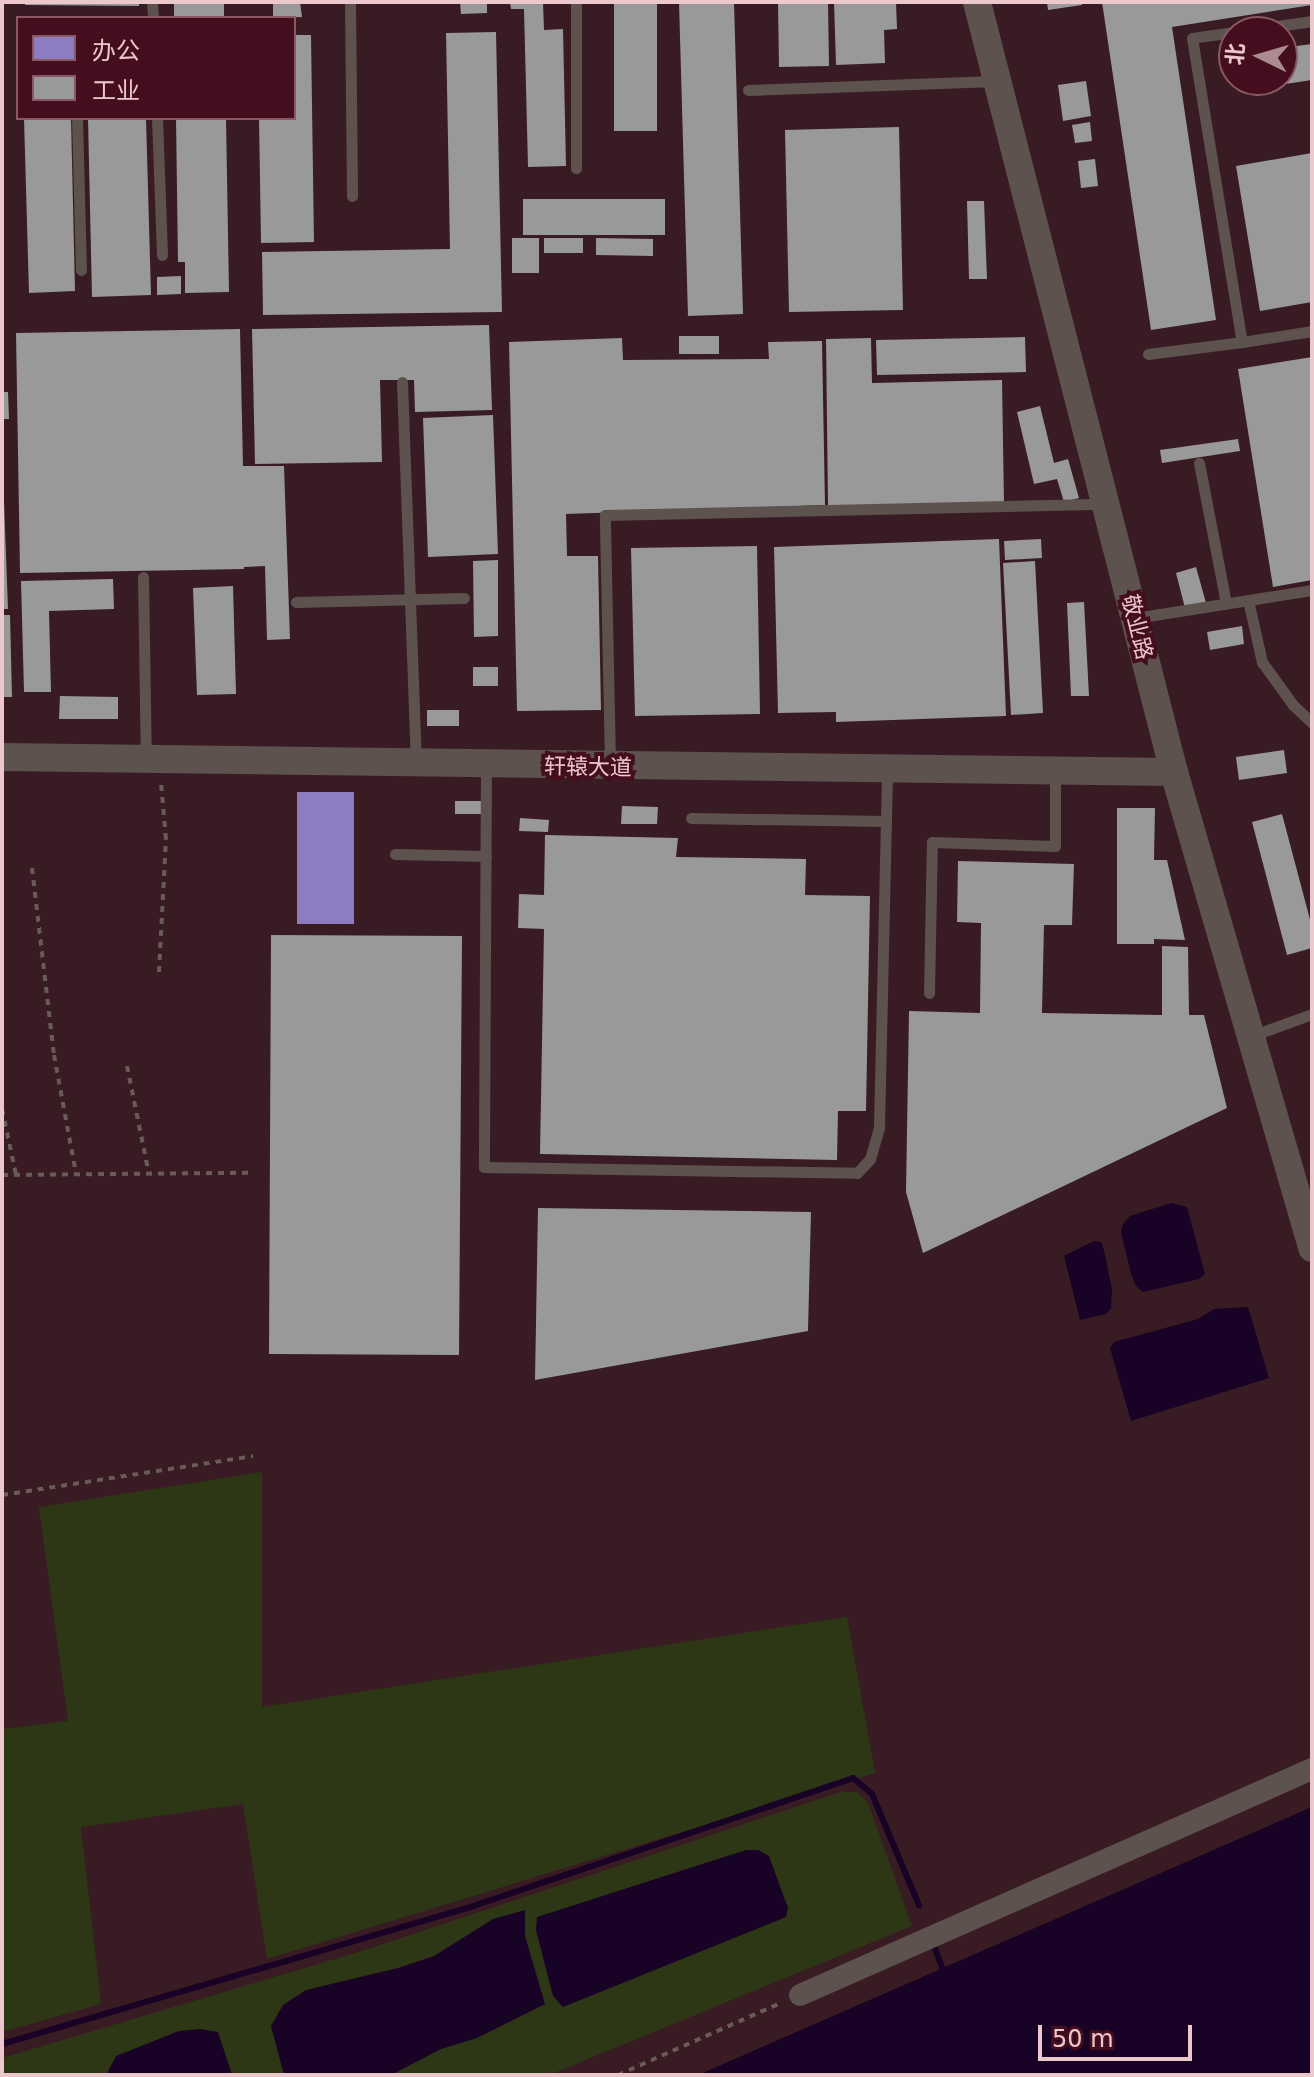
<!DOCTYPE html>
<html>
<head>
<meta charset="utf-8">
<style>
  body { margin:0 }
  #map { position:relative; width:1314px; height:2077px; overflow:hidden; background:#381b23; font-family:"DejaVu Sans","Noto Sans SC",sans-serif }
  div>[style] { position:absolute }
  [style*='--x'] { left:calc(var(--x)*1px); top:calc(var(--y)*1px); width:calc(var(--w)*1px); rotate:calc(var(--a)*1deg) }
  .green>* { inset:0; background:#2d3715 }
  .water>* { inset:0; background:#180225 }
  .offices>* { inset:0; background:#8e7cc3 }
  .industry>* { inset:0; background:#999 }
  .stream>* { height:6px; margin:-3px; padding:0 3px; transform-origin:3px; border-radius:3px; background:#180225 }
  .path>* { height:4px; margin-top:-2px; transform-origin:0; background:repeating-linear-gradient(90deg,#685b5a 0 6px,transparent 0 12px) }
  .service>* { height:11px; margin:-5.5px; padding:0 5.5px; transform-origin:5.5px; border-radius:5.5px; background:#5e524f }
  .minor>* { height:22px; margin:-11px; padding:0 11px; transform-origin:11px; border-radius:11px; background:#5e524f }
  .tertiary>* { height:28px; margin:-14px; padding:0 14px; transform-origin:14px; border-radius:14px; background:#5e524f }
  span { translate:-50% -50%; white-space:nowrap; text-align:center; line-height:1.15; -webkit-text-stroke:8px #450e1e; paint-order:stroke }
  .street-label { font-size:22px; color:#ecc7cc }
  .frame { position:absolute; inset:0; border:4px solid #ecc7cc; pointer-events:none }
  .legend { position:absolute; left:16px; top:16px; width:280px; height:104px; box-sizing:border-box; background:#450e1e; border:2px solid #885864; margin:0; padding:10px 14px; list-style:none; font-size:24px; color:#ecc7cc }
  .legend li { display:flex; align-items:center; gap:16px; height:40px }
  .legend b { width:40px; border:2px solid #885864 }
  .north { position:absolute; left:1218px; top:16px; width:80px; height:80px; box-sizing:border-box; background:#450e1e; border:2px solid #885864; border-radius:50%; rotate:275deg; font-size:22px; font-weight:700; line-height:32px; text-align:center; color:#ecc7cc }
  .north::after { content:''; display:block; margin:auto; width:28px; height:36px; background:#ad8b91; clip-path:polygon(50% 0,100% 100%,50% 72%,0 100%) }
  .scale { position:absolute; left:1038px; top:2025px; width:154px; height:36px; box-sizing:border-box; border:4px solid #ecc7cc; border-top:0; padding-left:10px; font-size:24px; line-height:28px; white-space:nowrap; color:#ecc7cc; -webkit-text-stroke:6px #450e1e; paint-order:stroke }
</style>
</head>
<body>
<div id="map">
  <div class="green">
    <i style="clip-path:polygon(262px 1472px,262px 1707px,847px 1617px,875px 1773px,267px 1959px,243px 1804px,81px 1827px,101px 2004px,2px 2032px,2px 1729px,68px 1721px,39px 1507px)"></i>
    <i style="clip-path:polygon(840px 1792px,857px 1792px,868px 1803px,912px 1926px,549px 2075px,2px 2075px,2px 2058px,362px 1951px)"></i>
  </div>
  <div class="water">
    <i style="clip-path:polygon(1171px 1203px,1187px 1207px,1205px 1274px,1199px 1279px,1143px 1292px,1136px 1286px,1131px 1274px,1121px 1232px,1123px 1224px,1130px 1216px)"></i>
    <i style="clip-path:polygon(1094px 1241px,1101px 1242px,1104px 1250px,1112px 1290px,1111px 1308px,1106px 1314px,1080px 1320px,1064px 1256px)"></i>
    <i style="clip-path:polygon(1248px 1307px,1269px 1378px,1131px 1421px,1110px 1348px,1114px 1342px,1198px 1319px,1214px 1309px)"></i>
    <i style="clip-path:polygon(1312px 1807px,1312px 2075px,698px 2075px)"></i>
    <i style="clip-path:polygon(746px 1850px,758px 1850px,769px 1856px,788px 1908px,786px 1917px,563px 2007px,553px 1996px,536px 1930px,537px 1917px)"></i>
    <i style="clip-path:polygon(525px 1910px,525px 1936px,545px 2004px,477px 2038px,441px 2049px,391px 2075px,284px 2075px,271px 2026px,283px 2005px,306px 1990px,398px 1968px,434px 1956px,493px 1919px)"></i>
    <i style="clip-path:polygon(201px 2029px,218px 2032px,232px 2075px,106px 2075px,116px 2056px,179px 2031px)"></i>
  </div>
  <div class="offices">
    <i style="clip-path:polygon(297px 792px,354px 792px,354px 924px,297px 924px)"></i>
  </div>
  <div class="industry">
    <i style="clip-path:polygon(25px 2px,139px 2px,139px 6px,25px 5px)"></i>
    <i style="clip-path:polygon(174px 2px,224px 2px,224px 18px,174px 18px)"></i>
    <i style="clip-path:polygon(273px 2px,300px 2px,302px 17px,273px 18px)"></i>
    <i style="clip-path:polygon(460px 2px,487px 2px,487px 13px,461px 14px)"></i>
    <i style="clip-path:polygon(510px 2px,543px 2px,544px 30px,563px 29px,566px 166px,528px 167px,524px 9px,511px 9px)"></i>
    <i style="clip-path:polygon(614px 2px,657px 2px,657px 131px,614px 131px)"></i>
    <i style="clip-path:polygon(679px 2px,734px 2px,743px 314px,688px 316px)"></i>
    <i style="clip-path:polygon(778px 2px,828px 2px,829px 66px,779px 67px)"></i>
    <i style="clip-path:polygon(834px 2px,896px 2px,897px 29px,884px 30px,885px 63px,836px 65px)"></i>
    <i style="clip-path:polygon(1047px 2px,1082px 2px,1082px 5px,1048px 10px)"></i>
    <i style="clip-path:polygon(1102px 2px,1312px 2px,1312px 5px,1172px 27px,1216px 320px,1151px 330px)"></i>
    <i style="clip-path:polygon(496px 32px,502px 312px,263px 315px,262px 252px,450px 249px,446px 33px)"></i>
    <i style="clip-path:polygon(294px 35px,311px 35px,314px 242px,261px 243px,259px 118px,294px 118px)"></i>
    <i style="clip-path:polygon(1312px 44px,1312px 80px,1238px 91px,1236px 80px,1282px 80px,1282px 48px)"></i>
    <i style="clip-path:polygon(1086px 81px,1091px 116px,1063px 121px,1058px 85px)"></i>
    <i style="clip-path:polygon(24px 118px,71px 118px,75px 291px,29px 293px)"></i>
    <i style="clip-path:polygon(88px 118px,146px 118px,151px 295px,92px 297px)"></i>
    <i style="clip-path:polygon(176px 118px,226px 118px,229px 292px,185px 293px,185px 262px,178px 262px)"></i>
    <i style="clip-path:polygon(1090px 122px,1092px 141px,1075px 143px,1072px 125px)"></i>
    <i style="clip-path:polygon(899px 127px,903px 310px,789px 312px,785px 130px)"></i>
    <i style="clip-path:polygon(1312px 153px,1312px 302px,1260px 311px,1236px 166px)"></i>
    <i style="clip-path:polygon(1095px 159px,1098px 186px,1081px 188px,1078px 161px)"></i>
    <i style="clip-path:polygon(523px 199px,665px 199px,665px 235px,523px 235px)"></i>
    <i style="clip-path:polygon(967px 201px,984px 201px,987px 279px,969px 279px)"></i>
    <i style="clip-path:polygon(512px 238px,539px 238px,539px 273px,512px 273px)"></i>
    <i style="clip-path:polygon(544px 238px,583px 238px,583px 253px,544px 253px)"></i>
    <i style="clip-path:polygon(596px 238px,653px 239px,653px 256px,596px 255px)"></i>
    <i style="clip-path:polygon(181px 276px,181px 294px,157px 295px,157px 277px)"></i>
    <i style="clip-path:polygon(489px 325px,492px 410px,415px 412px,414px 380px,380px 380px,382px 462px,255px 464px,252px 329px)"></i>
    <i style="clip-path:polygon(240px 329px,243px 466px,284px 466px,290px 639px,267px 640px,265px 566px,244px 567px,244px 569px,20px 573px,16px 333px)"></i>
    <i style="clip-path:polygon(679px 336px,719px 336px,719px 354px,679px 354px)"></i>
    <i style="clip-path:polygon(1025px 337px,1026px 372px,877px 375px,876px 340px)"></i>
    <i style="clip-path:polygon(622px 338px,623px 360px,769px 359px,768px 342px,822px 341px,825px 505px,566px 514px,567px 556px,598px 556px,601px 710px,517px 711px,509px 342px)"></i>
    <i style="clip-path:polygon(871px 338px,872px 383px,1002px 380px,1004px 503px,828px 506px,826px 339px)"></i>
    <i style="clip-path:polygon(1312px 357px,1312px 580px,1273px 587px,1238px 369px)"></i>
    <i style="clip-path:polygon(2px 392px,8px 392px,9px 419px,2px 419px)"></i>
    <i style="clip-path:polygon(1040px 406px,1054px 463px,1068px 459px,1079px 498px,1064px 502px,1057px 479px,1034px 484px,1017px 412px)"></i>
    <i style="clip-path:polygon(493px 415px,498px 554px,428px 557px,423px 418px)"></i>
    <i style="clip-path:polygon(1238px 439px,1240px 451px,1162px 463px,1160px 450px)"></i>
    <i style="clip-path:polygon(2px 447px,8px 609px,2px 609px)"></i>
    <i style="clip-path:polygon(999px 539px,1006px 716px,836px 722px,836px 712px,778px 713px,774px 547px)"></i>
    <i style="clip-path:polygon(1041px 539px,1042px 558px,1005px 560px,1004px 541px)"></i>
    <i style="clip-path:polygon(757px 546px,760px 714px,635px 716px,631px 548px)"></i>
    <i style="clip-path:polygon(498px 560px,498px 636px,474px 637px,473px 561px)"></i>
    <i style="clip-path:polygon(1035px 561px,1043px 713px,1011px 715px,1003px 563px)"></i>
    <i style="clip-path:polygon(1196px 567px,1206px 603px,1185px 608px,1176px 573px)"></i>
    <i style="clip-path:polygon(113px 579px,114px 609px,49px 611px,51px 692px,24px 692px,21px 581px)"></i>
    <i style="clip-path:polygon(233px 586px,236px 694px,197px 695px,193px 588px)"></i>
    <i style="clip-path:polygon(1084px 602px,1089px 696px,1071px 696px,1067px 603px)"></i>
    <i style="clip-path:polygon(2px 615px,10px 615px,12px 697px,2px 697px)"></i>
    <i style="clip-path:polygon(1242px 626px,1244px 644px,1210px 650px,1207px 632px)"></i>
    <i style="clip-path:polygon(473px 667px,498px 667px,498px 686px,473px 686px)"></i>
    <i style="clip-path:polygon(60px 696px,118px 697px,118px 719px,59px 719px)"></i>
    <i style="clip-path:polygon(427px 710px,459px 710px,459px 726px,427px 726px)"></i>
    <i style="clip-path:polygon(1284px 750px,1287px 773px,1239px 780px,1236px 757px)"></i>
    <i style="clip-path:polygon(455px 801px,482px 801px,482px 814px,455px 814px)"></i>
    <i style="clip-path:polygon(622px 806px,658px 807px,657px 824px,621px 824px)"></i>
    <i style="clip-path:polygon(1117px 808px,1155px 808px,1154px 860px,1167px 860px,1185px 940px,1154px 939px,1154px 944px,1117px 944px)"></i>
    <i style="clip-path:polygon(1282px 814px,1312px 927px,1312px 948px,1287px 955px,1252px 822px)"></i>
    <i style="clip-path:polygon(520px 818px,549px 820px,548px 832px,519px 831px)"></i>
    <i style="clip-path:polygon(545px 835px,678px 838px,676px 857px,806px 859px,805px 895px,870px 896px,866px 1111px,838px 1111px,837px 1160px,540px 1154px,544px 929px,518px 928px,519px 894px,544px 895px)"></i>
    <i style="clip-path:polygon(958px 861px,1074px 864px,1072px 925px,1044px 925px,1042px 1013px,1162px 1015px,1162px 946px,1188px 947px,1189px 1015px,1204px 1015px,1227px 1108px,923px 1253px,906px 1192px,909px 1011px,980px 1013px,981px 923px,957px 922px)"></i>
    <i style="clip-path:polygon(271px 935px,462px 936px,459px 1355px,269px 1354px)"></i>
    <i style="clip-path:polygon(538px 1208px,811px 1212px,808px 1331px,535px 1380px)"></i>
  </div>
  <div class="stream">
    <i style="--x:932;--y:1940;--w:37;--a:70"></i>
    <i style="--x:2;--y:2044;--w:494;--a:-16.3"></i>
    <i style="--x:476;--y:1905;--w:398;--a:-18.6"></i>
    <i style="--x:853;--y:1778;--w:25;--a:40"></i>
    <i style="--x:872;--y:1794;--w:121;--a:67.1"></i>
  </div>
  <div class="path">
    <i style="--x:32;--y:868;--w:188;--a:83.3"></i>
    <i style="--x:54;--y:1055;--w:121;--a:79.5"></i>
    <i style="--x:159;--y:972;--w:133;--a:-87"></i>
    <i style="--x:166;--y:839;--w:56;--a:-95.1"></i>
    <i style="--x:127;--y:1066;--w:110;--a:78.5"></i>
    <i style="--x:2;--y:1109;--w:67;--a:78"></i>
    <i style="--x:2;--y:1175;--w:247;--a:-0.5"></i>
    <i style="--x:2;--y:1495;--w:254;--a:-8.8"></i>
    <i style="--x:618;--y:2075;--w:180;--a:-23.9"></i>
  </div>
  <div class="service">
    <i style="--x:152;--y:2;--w:16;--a:86"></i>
    <i style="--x:350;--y:2;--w:194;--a:89.4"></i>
    <i style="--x:576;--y:2;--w:166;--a:90"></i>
    <i style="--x:1234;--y:32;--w:42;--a:171.9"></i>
    <i style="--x:1192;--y:38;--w:308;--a:80.7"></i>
    <i style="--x:1242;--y:342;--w:71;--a:-8.9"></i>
    <i style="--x:1235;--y:32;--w:78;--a:-8.1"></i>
    <i style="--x:748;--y:90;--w:247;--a:-2.1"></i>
    <i style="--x:77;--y:118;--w:152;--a:88.5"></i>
    <i style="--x:157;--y:118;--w:137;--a:87.9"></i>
    <i style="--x:1148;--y:354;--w:95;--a:-7.3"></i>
    <i style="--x:402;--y:382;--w:381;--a:87.9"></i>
    <i style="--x:1199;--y:463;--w:143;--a:79.1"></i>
    <i style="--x:143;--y:577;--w:182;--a:89.1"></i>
    <i style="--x:1248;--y:600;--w:64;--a:77.3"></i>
    <i style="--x:1262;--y:662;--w:53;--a:54.2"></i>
    <i style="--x:1293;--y:705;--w:26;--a:43"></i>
    <i style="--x:296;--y:602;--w:168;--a:-1.4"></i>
    <i style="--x:1135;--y:618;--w:179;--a:-9"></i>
    <i style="--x:610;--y:763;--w:248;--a:-91.2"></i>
    <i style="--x:605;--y:515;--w:499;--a:-1.3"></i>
    <i style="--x:486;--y:765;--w:402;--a:90.3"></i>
    <i style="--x:484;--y:1167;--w:373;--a:0.9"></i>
    <i style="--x:857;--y:1173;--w:19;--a:-47"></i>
    <i style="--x:870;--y:1159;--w:33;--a:-74"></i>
    <i style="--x:879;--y:1127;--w:356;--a:-88.7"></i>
    <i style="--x:691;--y:818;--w:195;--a:0.9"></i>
    <i style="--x:395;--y:854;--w:91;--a:1.3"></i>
    <i style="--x:929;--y:993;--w:151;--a:-88.9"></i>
    <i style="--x:932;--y:842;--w:123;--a:1.9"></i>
    <i style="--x:1055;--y:846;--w:74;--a:-90"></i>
    <i style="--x:1251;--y:1036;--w:65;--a:-19.8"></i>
  </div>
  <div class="minor">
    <i style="--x:800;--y:1995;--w:560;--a:-23.82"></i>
  </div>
  <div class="tertiary">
    <i style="--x:977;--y:2;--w:795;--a:75.65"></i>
    <i style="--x:1174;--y:772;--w:496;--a:73.8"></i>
    <i style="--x:2;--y:757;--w:1172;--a:0.73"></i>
  </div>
  <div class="street-label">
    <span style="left:1137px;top:627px;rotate:76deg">敬业路</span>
    <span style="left:588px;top:767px;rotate:1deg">轩辕大道</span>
  </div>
  <div class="frame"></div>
  <ul class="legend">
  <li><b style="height:22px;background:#8e7cc3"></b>办公</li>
  <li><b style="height:22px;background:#999"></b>工业</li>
  </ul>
  <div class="north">北</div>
  <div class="scale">50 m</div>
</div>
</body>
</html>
